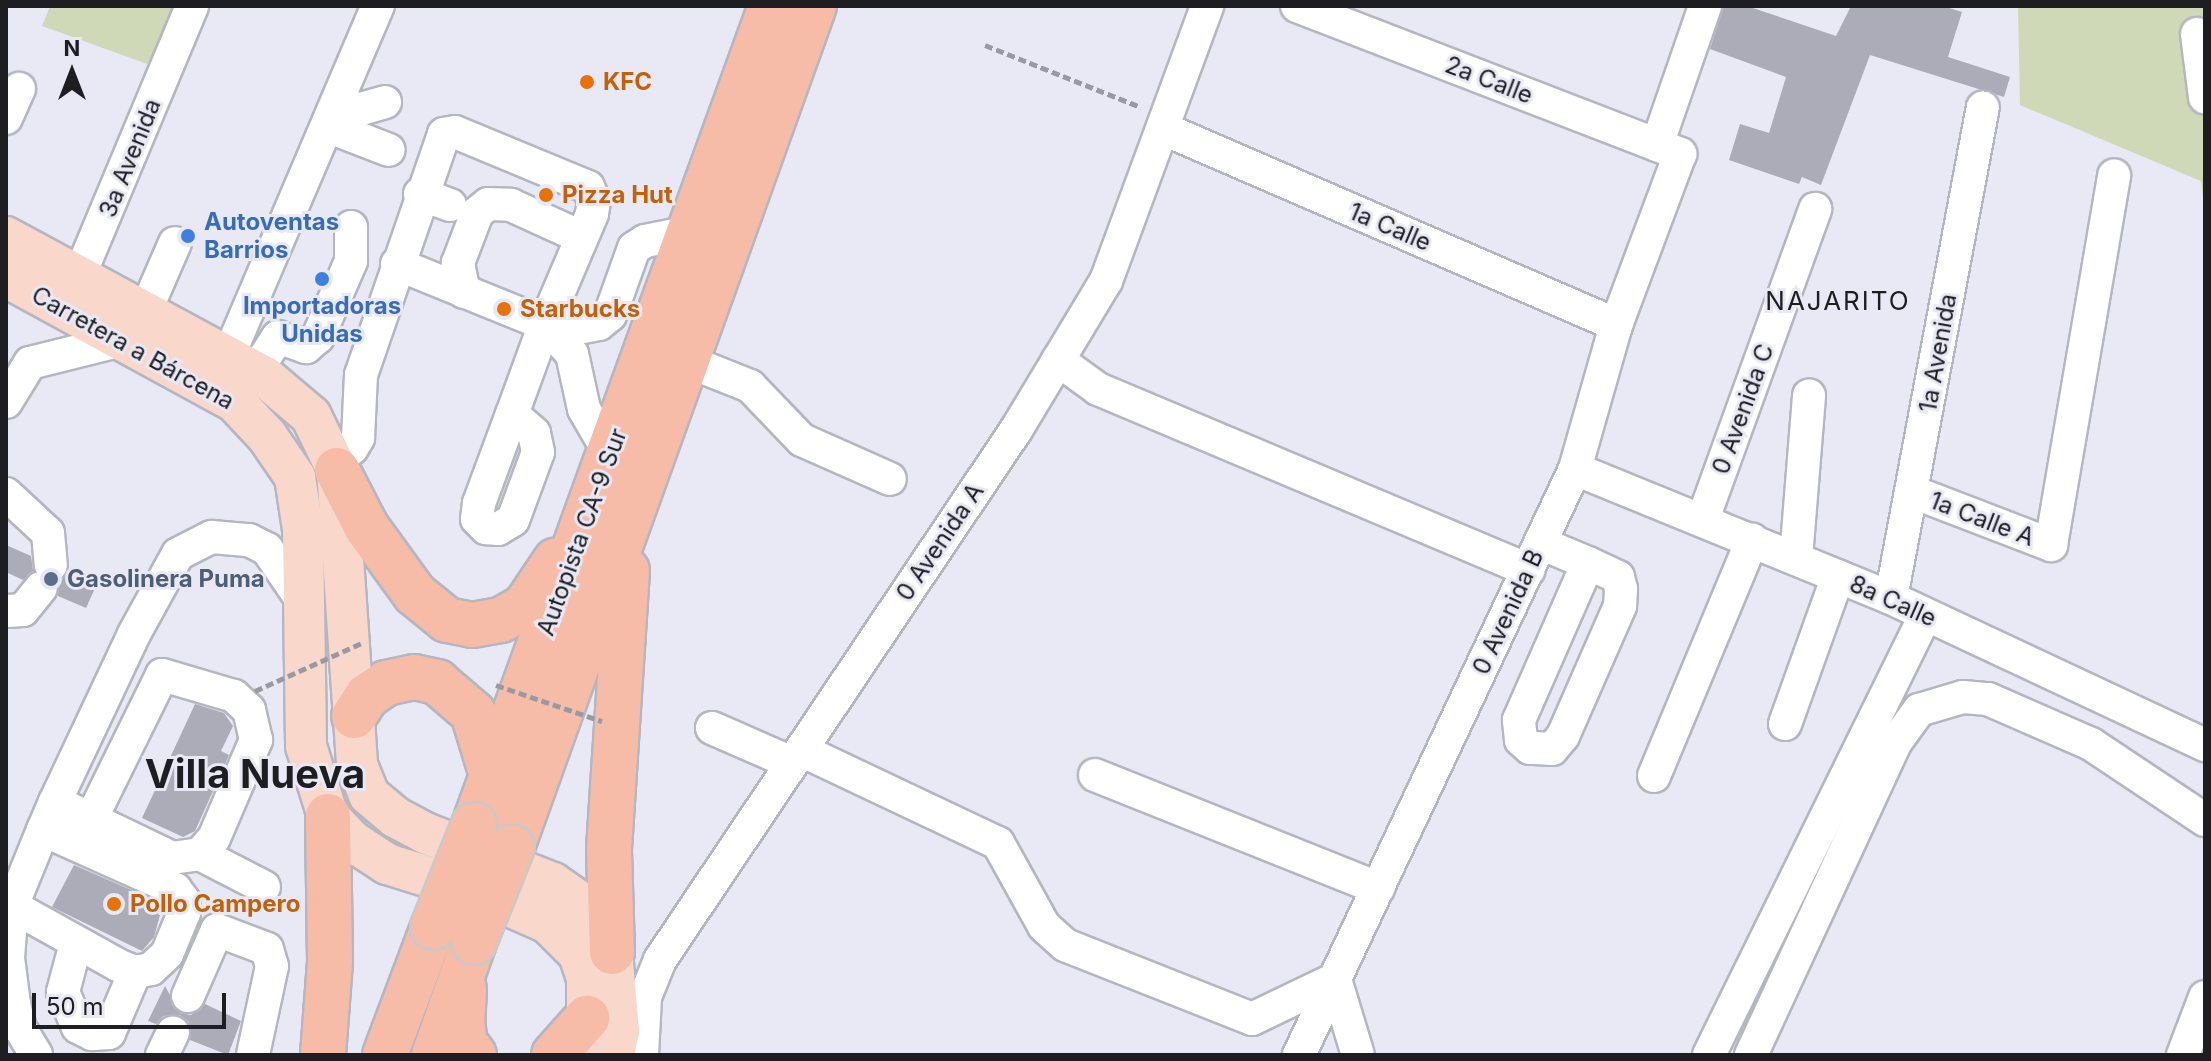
<!DOCTYPE html>
<html>
<head>
<meta charset="utf-8">
<style>
  body { margin:0 }
  #map { position:relative; width:2211px; height:1061px; overflow:hidden; background:#e8e9f5; font-family:Inter,sans-serif }
  div>[style] { position:absolute }
  [style*='--x'] { left:calc(var(--x)*1px); top:calc(var(--y)*1px); width:calc(var(--w)*1px); rotate:calc(var(--a)*1deg) }
  .green>* { inset:0; background:#cfd8b7 }
  .building>* { inset:0; background:#abacb8 }
  .path>* { height:5px; margin-top:-2.5px; transform-origin:0; background:repeating-linear-gradient(90deg,#9899a2 0 8px,transparent 0 12px) }
  .roads { filter:drop-shadow(2px 0 #b4b6c1) drop-shadow(-2px 0 #b4b6c1) drop-shadow(0 2px #b4b6c1) drop-shadow(0 -2px #b4b6c1) }
  .minor>* { height:32px; margin:-16px; padding:0 16px; transform-origin:16px; border-radius:16px; background:#fff }
  .major>* { height:40px; margin:-20px; padding:0 20px; transform-origin:20px; border-radius:20px; background:#fad7cb }
  .highway>* { height:44px; margin:-22px; padding:0 22px; transform-origin:22px; border-radius:22px; background:#f6bca8 }
  .path-bridge>* { height:5px; margin-top:-2.5px; transform-origin:0; background:repeating-linear-gradient(90deg,#9899a2 0 8px,transparent 0 12px) }
  .bridges { filter:drop-shadow(2px 0 #c9c9ca) drop-shadow(-2px 0 #c9c9ca) drop-shadow(0 2px #c9c9ca) drop-shadow(0 -2px #c9c9ca) }
  .highway-bridge>* { height:44px; margin:-22px; padding:0 22px; transform-origin:22px; border-radius:22px; background:#f6bca8 }
  .dots>* { width:22px; height:22px; translate:-50% -50%; box-sizing:border-box; border:4px solid #e8e9f5; border-radius:50% }
  span { translate:-50% -50%; white-space:nowrap; text-align:center; line-height:1.15; -webkit-text-stroke:6px #e8e9f5; paint-order:stroke }
  .street-label { font-size:24px; color:#1d1d22 }
  .food-label { font-size:24px; color:#c56008; font-weight:700 }
  .left { translate:0 -50%; text-align:left }
  .shop-label { font-size:24px; color:#366cbe; font-weight:700 }
  .service-label { font-size:24px; color:#4e5e75; font-weight:700 }
  .neighbourhood-label { font-size:26px; color:#1d1d22; letter-spacing:2px }
  .town-label { font-size:40px; color:#1d1d22; font-weight:700 }
  .frame { position:absolute; inset:0; border:8px solid #1d1d22; pointer-events:none }
  .north { position:absolute; left:32px; top:32px; width:80px; height:80px; -webkit-text-stroke:6px #e8e9f5; paint-order:stroke; rotate:0deg; font-size:22px; font-weight:700; line-height:32px; text-align:center; color:#1d1d22 }
  .north::after { content:''; display:block; margin:auto; width:28px; height:36px; background:#1d1d22; clip-path:polygon(50% 0,100% 100%,50% 72%,0 100%) }
  .scale { position:absolute; left:32px; top:993px; width:194px; height:36px; box-sizing:border-box; border:4px solid #1d1d22; border-top:0; padding-left:10px; font-size:24px; line-height:28px; white-space:nowrap; color:#1d1d22; -webkit-text-stroke:6px #e8e9f5; paint-order:stroke }
</style>
</head>
<body>
<div id="map">
  <div class="green">
    <i style="clip-path:polygon(50px 6px,174px 6px,150px 65px,42px 26px)"></i>
    <i style="clip-path:polygon(2018px 6px,2205px 6px,2205px 214px,2201px 181px,2020px 105px)"></i>
  </div>
  <div class="building">
    <i style="clip-path:polygon(1724px 6px,1747px 6px,1836px 36px,1851px 6px,1943px 6px,1962px 12px,1948px 57px,2010px 77px,2004px 97px,1870px 55px,1821px 185px,1802px 177px,1799px 184px,1729px 160px,1740px 124px,1769px 133px,1786px 77px,1710px 49px)"></i>
    <i style="clip-path:polygon(6px 545px,31px 556px,33px 571px,23px 580px,6px 572px)"></i>
    <i style="clip-path:polygon(68px 573px,96px 586px,86px 608px,58px 596px,59px 582px)"></i>
    <i style="clip-path:polygon(195px 704px,224px 713px,233px 726px,221px 751px,229px 755px,209px 800px,195px 831px,183px 837px,142px 818px)"></i>
    <i style="clip-path:polygon(74px 865px,163px 904px,154px 937px,142px 951px,52px 907px)"></i>
    <i style="clip-path:polygon(165px 986px,180px 1013px,191px 1015px,205px 1004px,241px 1021px,228px 1055px,190px 1040px,189px 1022px,180px 1015px,163px 1016px,156px 1024px,148px 1021px)"></i>
  </div>
  <div class="path">
    <i style="--x:985;--y:45;--w:168;--a:21.7"></i>
  </div>
  <div class="roads">
    <div class="minor">
      <i style="--x:1297;--y:6;--w:411;--a:21.1"></i>
      <i style="--x:1680;--y:154;--w:183;--a:110.5"></i>
      <i style="--x:1616;--y:325;--w:150;--a:105.9"></i>
      <i style="--x:1575;--y:469;--w:648;--a:115.22"></i>
      <i style="--x:2197;--y:34;--w:64;--a:82.8"></i>
      <i style="--x:336;--y:106;--w:25;--a:7"></i>
      <i style="--x:361;--y:109;--w:25;--a:-16"></i>
      <i style="--x:6;--y:118;--w:32;--a:-66"></i>
      <i style="--x:327;--y:126;--w:66;--a:21.2"></i>
      <i style="--x:1164;--y:129;--w:493;--a:23.4"></i>
      <i style="--x:1657;--y:145;--w:147;--a:-70.9"></i>
      <i style="--x:420;--y:194;--w:32;--a:20"></i>
      <i style="--x:397;--y:264;--w:160;--a:22.1"></i>
      <i style="--x:545;--y:324;--w:33;--a:7"></i>
      <i style="--x:578;--y:328;--w:21;--a:-11"></i>
      <i style="--x:599;--y:324;--w:14;--a:-39"></i>
      <i style="--x:610;--y:315;--w:71;--a:-70.3"></i>
      <i style="--x:634;--y:248;--w:13;--a:-32"></i>
      <i style="--x:645;--y:241;--w:46;--a:-11.3"></i>
      <i style="--x:464;--y:292;--w:30;--a:-102"></i>
      <i style="--x:458;--y:263;--w:53;--a:-69.2"></i>
      <i style="--x:477;--y:213;--w:14;--a:-39"></i>
      <i style="--x:488;--y:204;--w:23;--a:2"></i>
      <i style="--x:511;--y:205;--w:77;--a:24.6"></i>
      <i style="--x:70;--y:298;--w:316;--a:-67.3"></i>
      <i style="--x:145;--y:312;--w:75;--a:-66.5"></i>
      <i style="--x:545;--y:324;--w:40;--a:48"></i>
      <i style="--x:572;--y:354;--w:56;--a:77.7"></i>
      <i style="--x:584;--y:409;--w:52;--a:60"></i>
      <i style="--x:228;--y:357;--w:382;--a:-66.9"></i>
      <i style="--x:1058;--y:360;--w:49;--a:35.9"></i>
      <i style="--x:1098;--y:389;--w:467;--a:22.8"></i>
      <i style="--x:687;--y:361;--w:68;--a:21.6"></i>
      <i style="--x:750;--y:386;--w:75;--a:46.1"></i>
      <i style="--x:802;--y:440;--w:96;--a:23.9"></i>
      <i style="--x:255;--y:372;--w:42;--a:-56.7"></i>
      <i style="--x:278;--y:337;--w:30;--a:20"></i>
      <i style="--x:306;--y:347;--w:16;--a:-40"></i>
      <i style="--x:318;--y:337;--w:83;--a:-66.5"></i>
      <i style="--x:351;--y:261;--w:34;--a:-90"></i>
      <i style="--x:6;--y:402;--w:46;--a:-58.4"></i>
      <i style="--x:30;--y:363;--w:95;--a:-14"></i>
      <i style="--x:331;--y:455;--w:22;--a:-18"></i>
      <i style="--x:352;--y:448;--w:12;--a:-59"></i>
      <i style="--x:358;--y:438;--w:63;--a:-87.3"></i>
      <i style="--x:361;--y:375;--w:255;--a:-71"></i>
      <i style="--x:444;--y:134;--w:11;--a:-10"></i>
      <i style="--x:455;--y:132;--w:144;--a:22.5"></i>
      <i style="--x:588;--y:187;--w:15;--a:67"></i>
      <i style="--x:594;--y:201;--w:13;--a:99"></i>
      <i style="--x:592;--y:214;--w:120;--a:113.1"></i>
      <i style="--x:545;--y:324;--w:96;--a:110.1"></i>
      <i style="--x:512;--y:414;--w:95;--a:110.3"></i>
      <i style="--x:479;--y:503;--w:16;--a:97"></i>
      <i style="--x:477;--y:519;--w:13;--a:45"></i>
      <i style="--x:486;--y:528;--w:12;--a:5"></i>
      <i style="--x:498;--y:529;--w:17;--a:-31"></i>
      <i style="--x:513;--y:520;--w:72;--a:-69.8"></i>
      <i style="--x:538;--y:452;--w:19;--a:-102"></i>
      <i style="--x:534;--y:433;--w:29;--a:-139"></i>
      <i style="--x:1575;--y:469;--w:341;--a:22.2"></i>
      <i style="--x:1891;--y:598;--w:347;--a:25.1"></i>
      <i style="--x:1913;--y:492;--w:148;--a:21"></i>
      <i style="--x:2051;--y:545;--w:375;--a:-80.3"></i>
      <i style="--x:6;--y:494;--w:57;--a:42.9"></i>
      <i style="--x:48;--y:533;--w:32;--a:85"></i>
      <i style="--x:1703;--y:519;--w:330;--a:-70.1"></i>
      <i style="--x:1540;--y:543;--w:52;--a:22.6"></i>
      <i style="--x:1588;--y:563;--w:33;--a:25"></i>
      <i style="--x:1618;--y:577;--w:12;--a:76"></i>
      <i style="--x:1621;--y:589;--w:17;--a:93"></i>
      <i style="--x:1620;--y:606;--w:142;--a:113.7"></i>
      <i style="--x:1563;--y:736;--w:17;--a:130"></i>
      <i style="--x:1552;--y:749;--w:22;--a:-177"></i>
      <i style="--x:1530;--y:748;--w:12;--a:-138"></i>
      <i style="--x:1521;--y:740;--w:20;--a:-96"></i>
      <i style="--x:1519;--y:720;--w:171;--a:-66.3"></i>
      <i style="--x:1796;--y:558;--w:163;--a:-85.4"></i>
      <i style="--x:1891;--y:598;--w:499;--a:-79.4"></i>
      <i style="--x:6;--y:611;--w:17;--a:-3"></i>
      <i style="--x:23;--y:610;--w:28;--a:-51"></i>
      <i style="--x:1785;--y:724;--w:157;--a:-70.3"></i>
      <i style="--x:712;--y:728;--w:87;--a:23.6"></i>
      <i style="--x:801;--y:750;--w:218;--a:25.3"></i>
      <i style="--x:998;--y:843;--w:95;--a:61"></i>
      <i style="--x:1044;--y:926;--w:28;--a:42"></i>
      <i style="--x:1065;--y:945;--w:201;--a:21.6"></i>
      <i style="--x:1252;--y:1019;--w:92;--a:-25.7"></i>
      <i style="--x:1335;--y:979;--w:79;--a:73.2"></i>
      <i style="--x:1095;--y:775;--w:305;--a:21.8"></i>
      <i style="--x:1654;--y:776;--w:256;--a:-67.4"></i>
      <i style="--x:55;--y:802;--w:40;--a:25"></i>
      <i style="--x:91;--y:819;--w:90;--a:25.7"></i>
      <i style="--x:172;--y:858;--w:28;--a:-8"></i>
      <i style="--x:200;--y:854;--w:21;--a:-49"></i>
      <i style="--x:214;--y:838;--w:107;--a:-66.8"></i>
      <i style="--x:256;--y:740;--w:31;--a:-103"></i>
      <i style="--x:249;--y:710;--w:21;--a:-137"></i>
      <i style="--x:234;--y:696;--w:75;--a:-163.7"></i>
      <i style="--x:162;--y:675;--w:161;--a:116.2"></i>
      <i style="--x:43;--y:830;--w:145;--a:24.1"></i>
      <i style="--x:175;--y:889;--w:15;--a:53"></i>
      <i style="--x:184;--y:901;--w:12;--a:90"></i>
      <i style="--x:184;--y:913;--w:44;--a:112.5"></i>
      <i style="--x:167;--y:954;--w:22;--a:137"></i>
      <i style="--x:151;--y:969;--w:16;--a:169"></i>
      <i style="--x:135;--y:972;--w:18;--a:-158"></i>
      <i style="--x:118;--y:965;--w:121;--a:-150.9"></i>
      <i style="--x:12;--y:906;--w:82;--a:-67.8"></i>
      <i style="--x:43;--y:830;--w:30;--a:-67"></i>
      <i style="--x:55;--y:802;--w:186;--a:-64.8"></i>
      <i style="--x:134;--y:634;--w:91;--a:-61.2"></i>
      <i style="--x:178;--y:554;--w:38;--a:-27"></i>
      <i style="--x:212;--y:537;--w:37;--a:5"></i>
      <i style="--x:249;--y:540;--w:20;--a:27"></i>
      <i style="--x:267;--y:549;--w:69;--a:55.6"></i>
      <i style="--x:200;--y:854;--w:72;--a:27.3"></i>
      <i style="--x:6;--y:895;--w:13;--a:61"></i>
      <i style="--x:12;--y:906;--w:52;--a:94.4"></i>
      <i style="--x:8;--y:958;--w:46;--a:82.6"></i>
      <i style="--x:14;--y:1004;--w:25;--a:76"></i>
      <i style="--x:20;--y:1028;--w:31;--a:59"></i>
      <i style="--x:76;--y:943;--w:51;--a:104.9"></i>
      <i style="--x:63;--y:992;--w:38;--a:67"></i>
      <i style="--x:78;--y:1027;--w:16;--a:27"></i>
      <i style="--x:92;--y:1034;--w:17;--a:-3"></i>
      <i style="--x:109;--y:1033;--w:66;--a:-66.9"></i>
      <i style="--x:188;--y:996;--w:72;--a:-66.3"></i>
      <i style="--x:217;--y:930;--w:53;--a:20.8"></i>
      <i style="--x:267;--y:949;--w:18;--a:74"></i>
      <i style="--x:272;--y:966;--w:91;--a:102.1"></i>
      <i style="--x:162;--y:1055;--w:25;--a:-64"></i>
      <i style="--x:642;--y:1055;--w:58;--a:-87"></i>
      <i style="--x:645;--y:997;--w:40;--a:-68"></i>
      <i style="--x:660;--y:960;--w:638;--a:-56.11"></i>
      <i style="--x:1016;--y:430;--w:174;--a:-58.9"></i>
      <i style="--x:1106;--y:281;--w:293;--a:-69.8"></i>
      <i style="--x:1709;--y:1055;--w:489;--a:-63.8"></i>
      <i style="--x:1751;--y:1055;--w:344;--a:-65.2"></i>
      <i style="--x:1895;--y:743;--w:41;--a:-54"></i>
      <i style="--x:1919;--y:710;--w:46;--a:-16.5"></i>
      <i style="--x:1963;--y:697;--w:25;--a:5"></i>
      <i style="--x:1988;--y:699;--w:112;--a:23.6"></i>
      <i style="--x:2091;--y:744;--w:137;--a:33.7"></i>
      <i style="--x:2183;--y:1055;--w:62;--a:-69.2"></i>
    </div>
    <div class="major">
      <i style="--x:6;--y:237;--w:294;--a:28.4"></i>
      <i style="--x:265;--y:377;--w:60;--a:40.3"></i>
      <i style="--x:311;--y:416;--w:60;--a:64.3"></i>
      <i style="--x:337;--y:470;--w:296;--a:86.1"></i>
      <i style="--x:357;--y:765;--w:32;--a:68"></i>
      <i style="--x:369;--y:795;--w:34;--a:40"></i>
      <i style="--x:395;--y:817;--w:34;--a:28"></i>
      <i style="--x:425;--y:833;--w:137;--a:21.3"></i>
      <i style="--x:553;--y:883;--w:42;--a:35.2"></i>
      <i style="--x:587;--y:907;--w:51;--a:60.9"></i>
      <i style="--x:612;--y:952;--w:79;--a:84.9"></i>
      <i style="--x:619;--y:1031;--w:25;--a:102"></i>
      <i style="--x:6;--y:277;--w:261;--a:28.6"></i>
      <i style="--x:235;--y:402;--w:47;--a:46.7"></i>
      <i style="--x:267;--y:436;--w:50;--a:55.7"></i>
      <i style="--x:295;--y:477;--w:53;--a:81.3"></i>
      <i style="--x:303;--y:529;--w:217;--a:89.2"></i>
      <i style="--x:306;--y:746;--w:73;--a:72.6"></i>
      <i style="--x:328;--y:816;--w:35;--a:46"></i>
      <i style="--x:352;--y:841;--w:42;--a:33.3"></i>
      <i style="--x:387;--y:864;--w:94;--a:17.3"></i>
      <i style="--x:477;--y:892;--w:77;--a:23.6"></i>
      <i style="--x:548;--y:923;--w:44;--a:45"></i>
      <i style="--x:579;--y:954;--w:25;--a:72"></i>
      <i style="--x:587;--y:978;--w:40;--a:90"></i>
      <i style="--x:587;--y:1018;--w:29;--a:78"></i>
    </div>
    <div class="highway">
      <i style="--x:337;--y:470;--w:65;--a:62.7"></i>
      <i style="--x:367;--y:528;--w:82;--a:54"></i>
      <i style="--x:415;--y:594;--w:41;--a:39.1"></i>
      <i style="--x:447;--y:620;--w:25;--a:11"></i>
      <i style="--x:472;--y:625;--w:29;--a:-10"></i>
      <i style="--x:501;--y:620;--w:28;--a:-30"></i>
      <i style="--x:525;--y:606;--w:55;--a:-56"></i>
      <i style="--x:354;--y:716;--w:24;--a:-57"></i>
      <i style="--x:367;--y:696;--w:23;--a:-34"></i>
      <i style="--x:386;--y:683;--w:29;--a:-12"></i>
      <i style="--x:414;--y:677;--w:24;--a:12"></i>
      <i style="--x:437;--y:682;--w:48;--a:40.7"></i>
      <i style="--x:473;--y:713;--w:69;--a:73.1"></i>
      <i style="--x:474;--y:825;--w:871;--a:-70.07"></i>
      <i style="--x:512;--y:847;--w:894;--a:-70.25"></i>
      <i style="--x:612;--y:952;--w:103;--a:-91.7"></i>
      <i style="--x:609;--y:849;--w:279;--a:-86.3"></i>
      <i style="--x:464;--y:989;--w:33;--a:93"></i>
      <i style="--x:462;--y:1022;--w:21;--a:82"></i>
      <i style="--x:465;--y:1043;--w:15;--a:53"></i>
      <i style="--x:323;--y:1055;--w:94;--a:-85.7"></i>
      <i style="--x:330;--y:961;--w:145;--a:-90.8"></i>
      <i style="--x:385;--y:1055;--w:137;--a:-69.4"></i>
      <i style="--x:434;--y:1055;--w:120;--a:-70.5"></i>
      <i style="--x:554;--y:1055;--w:50;--a:-48.3"></i>
    </div>
  </div>
  <div class="path-bridge">
    <i style="--x:496;--y:685;--w:112;--a:18.8"></i>
    <i style="--x:255;--y:691;--w:120;--a:-24.2"></i>
  </div>
  <div class="bridges">
    <div class="highway-bridge">
      <i style="--x:433;--y:927;--w:110;--a:-68.1"></i>
      <i style="--x:474;--y:942;--w:102;--a:-68.2"></i>
    </div>
  </div>
  <div class="dots">
    <i style="left:587px;top:82px;background:#e8710a"></i>
    <i style="left:546px;top:195px;background:#e8710a"></i>
    <i style="left:188px;top:236px;background:#3f7fe0"></i>
    <i style="left:322px;top:279px;background:#3f7fe0"></i>
    <i style="left:504px;top:309px;background:#e8710a"></i>
    <i style="left:51px;top:579px;background:#5c6f8a"></i>
    <i style="left:114px;top:904px;background:#e8710a"></i>
  </div>
  <div class="street-label">
    <span style="left:1489px;top:80px;rotate:21deg">2a Calle</span>
    <span style="left:130px;top:158px;rotate:-68deg">3a Avenida</span>
    <span style="left:1390px;top:227px;rotate:23deg">1a Calle</span>
    <span style="left:133px;top:348px;rotate:29deg">Carretera a Bárcena</span>
    <span style="left:1938px;top:353px;rotate:-80deg">1a Avenida</span>
    <span style="left:1743px;top:409px;rotate:-70deg">0 Avenida C</span>
    <span style="left:1982px;top:519px;rotate:21deg">1a Calle A</span>
    <span style="left:582px;top:532px;rotate:-70deg">Autopista CA-9 Sur</span>
    <span style="left:940px;top:542px;rotate:-56deg">0 Avenida A</span>
    <span style="left:1893px;top:601px;rotate:24deg">8a Calle</span>
    <span style="left:1508px;top:612px;rotate:-65deg">0 Avenida B</span>
  </div>
  <div class="food-label">
    <span class="left" style="left:603px;top:82px">KFC</span>
    <span class="left" style="left:562px;top:195px">Pizza Hut</span>
    <span class="left" style="left:520px;top:309px">Starbucks</span>
    <span class="left" style="left:130px;top:904px">Pollo Campero</span>
  </div>
  <div class="shop-label">
    <span class="left" style="left:204px;top:236px">Autoventas<br>Barrios</span>
    <span style="left:322px;top:320px">Importadoras<br>Unidas</span>
  </div>
  <div class="service-label">
    <span class="left" style="left:67px;top:579px">Gasolinera Puma</span>
  </div>
  <div class="neighbourhood-label">
    <span style="left:1838px;top:301px">NAJARITO</span>
  </div>
  <div class="town-label">
    <span style="left:255px;top:774px">Villa Nueva</span>
  </div>
  <div class="frame"></div>
  <div class="north">N</div>
  <div class="scale">50 m</div>
</div>
</body>
</html>
